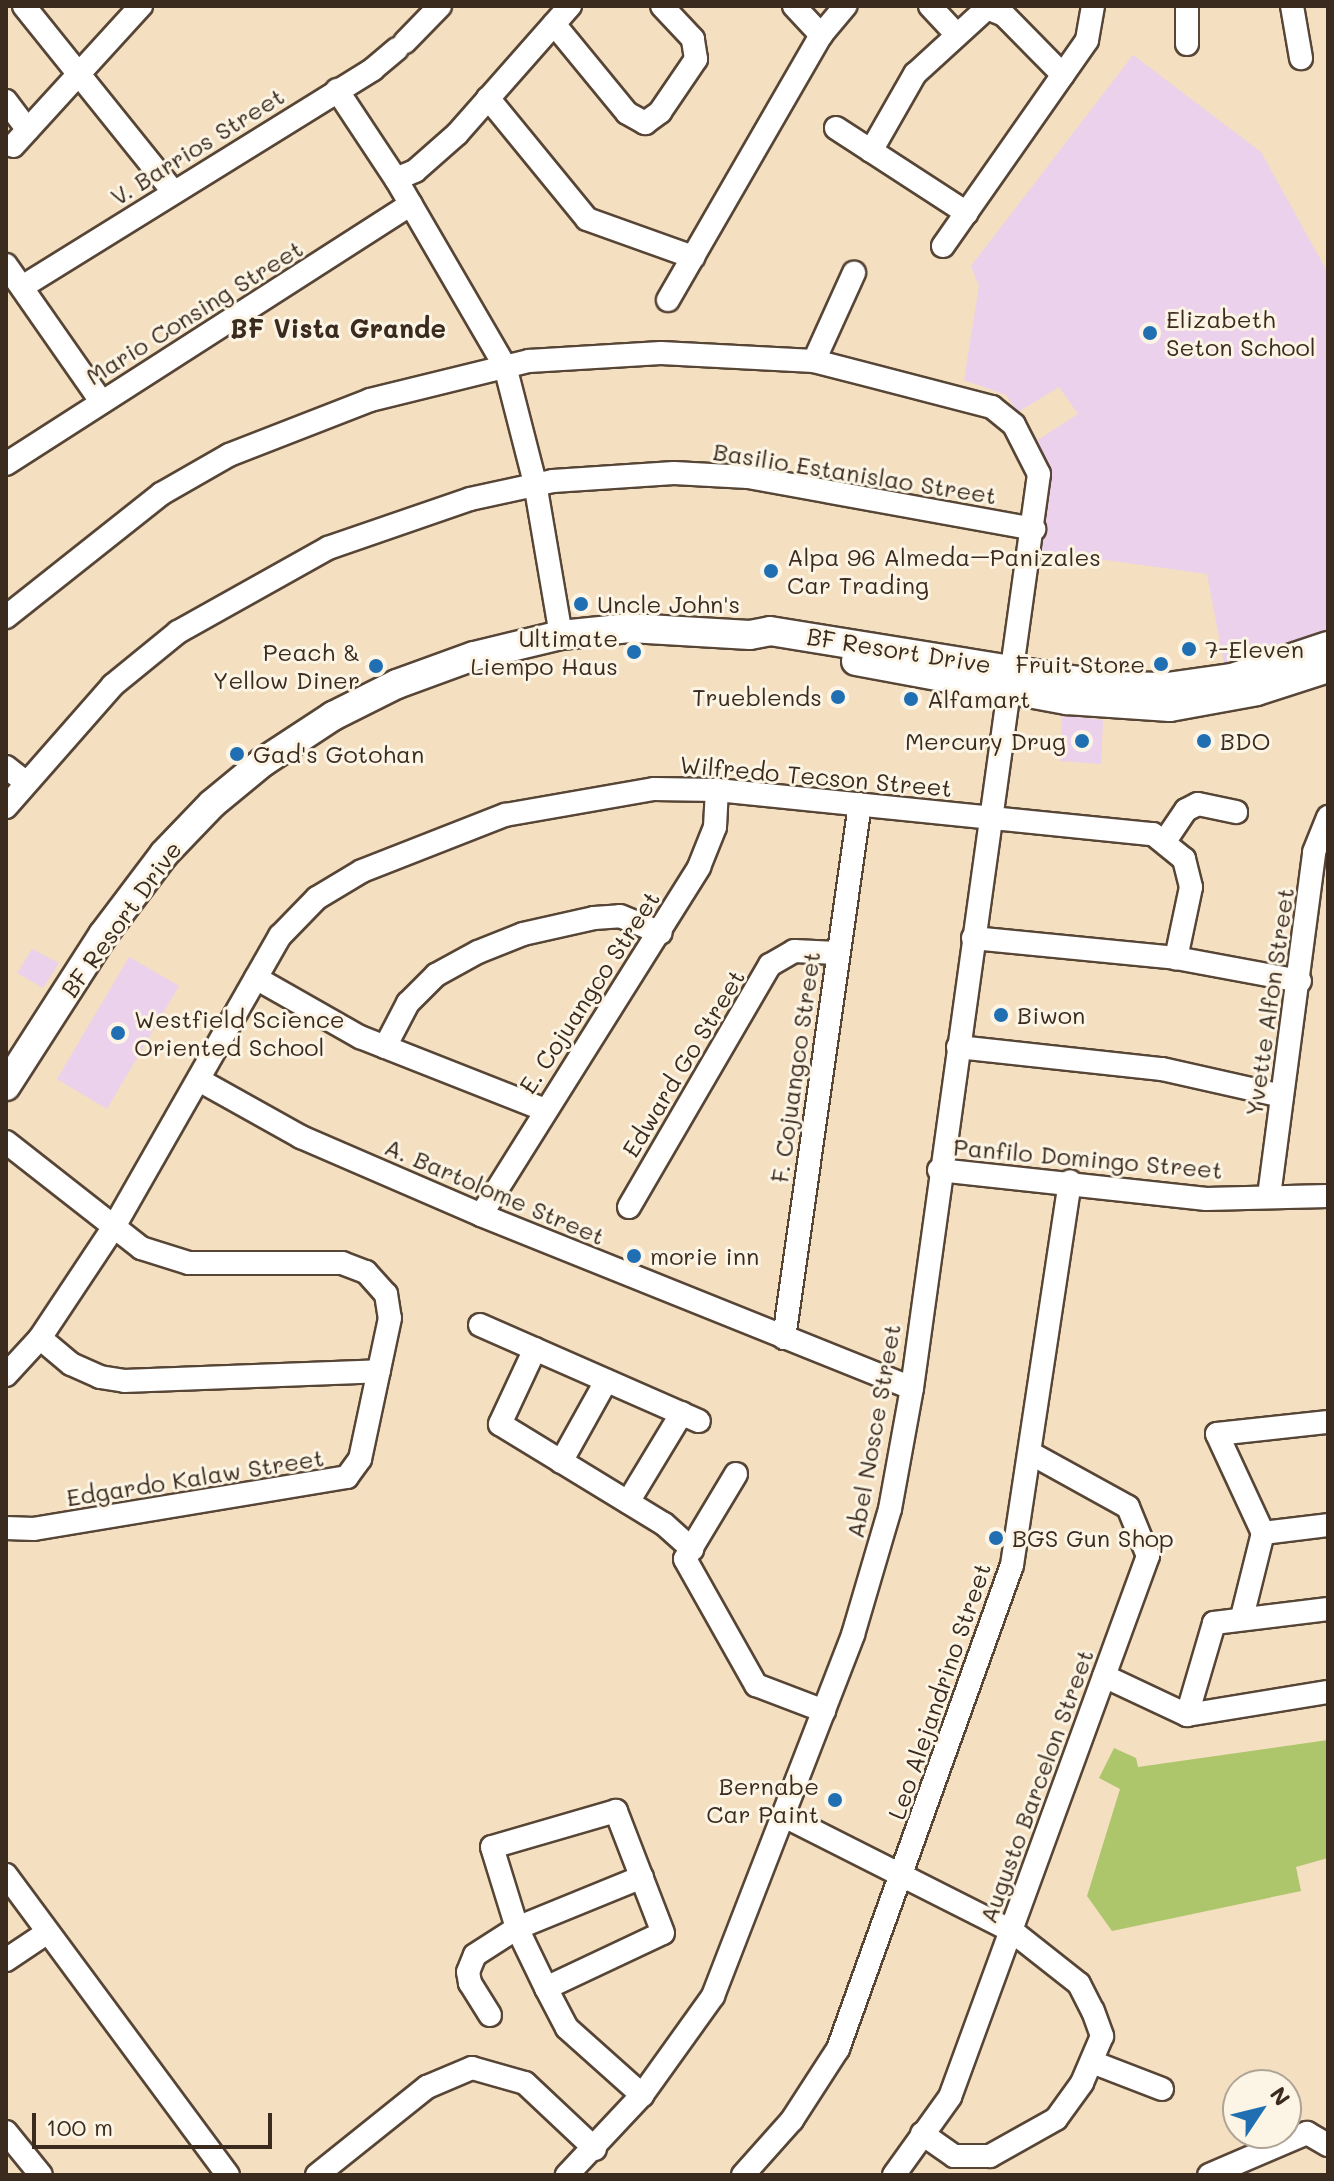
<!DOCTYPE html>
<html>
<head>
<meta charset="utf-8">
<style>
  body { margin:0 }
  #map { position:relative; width:1334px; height:2181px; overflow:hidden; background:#f4dfc1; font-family:Mali,sans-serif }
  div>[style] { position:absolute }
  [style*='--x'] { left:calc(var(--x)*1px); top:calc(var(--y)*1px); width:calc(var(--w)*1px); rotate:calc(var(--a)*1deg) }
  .built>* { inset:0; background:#ebd1eb }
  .green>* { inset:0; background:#adc66c }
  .roads { filter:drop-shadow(2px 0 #574536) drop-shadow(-2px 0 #574536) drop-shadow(0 2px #574536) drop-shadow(0 -2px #574536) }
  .minor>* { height:22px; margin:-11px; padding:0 11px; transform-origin:11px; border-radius:11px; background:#fff }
  .major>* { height:28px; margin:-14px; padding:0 14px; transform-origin:14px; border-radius:14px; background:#fff }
  .dots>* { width:22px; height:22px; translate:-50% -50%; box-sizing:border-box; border:4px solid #fcf5e5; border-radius:50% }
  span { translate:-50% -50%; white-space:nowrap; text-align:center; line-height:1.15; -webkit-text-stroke:6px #fcf5e5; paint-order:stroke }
  .street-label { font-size:24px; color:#3b2a1e }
  .poi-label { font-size:24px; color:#3b2a1e }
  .left { translate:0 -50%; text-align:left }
  .right { translate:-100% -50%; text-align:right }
  .neighbourhood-label { font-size:26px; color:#3b2a1e; font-weight:700 }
  .frame { position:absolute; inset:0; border:8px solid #3b2a1e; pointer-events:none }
  .north { position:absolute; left:1222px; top:2069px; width:80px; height:80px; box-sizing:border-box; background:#fcf5e5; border:2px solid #afa495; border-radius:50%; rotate:55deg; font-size:22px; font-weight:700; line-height:32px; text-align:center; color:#3b2a1e }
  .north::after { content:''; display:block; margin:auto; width:28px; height:36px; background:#1f6fb2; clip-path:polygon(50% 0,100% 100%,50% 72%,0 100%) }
  .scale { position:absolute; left:32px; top:2113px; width:240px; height:36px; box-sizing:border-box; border:4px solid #3b2a1e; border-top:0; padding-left:10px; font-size:24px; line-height:28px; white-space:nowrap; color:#3b2a1e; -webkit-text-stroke:6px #fcf5e5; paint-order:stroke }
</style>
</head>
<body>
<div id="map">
  <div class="built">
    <i style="clip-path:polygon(1133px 55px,1261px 152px,1328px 273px,1328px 630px,1224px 664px,1207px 574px,1040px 551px,1052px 472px,1036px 441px,1078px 414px,1059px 387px,1018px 412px,1006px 395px,964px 380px,979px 286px,971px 266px)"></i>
    <i style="clip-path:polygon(1062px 715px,1103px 720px,1101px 764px,1060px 761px)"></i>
    <i style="clip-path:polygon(32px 949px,59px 963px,43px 988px,17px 973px)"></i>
    <i style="clip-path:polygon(129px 957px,179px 986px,107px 1109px,57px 1079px)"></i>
  </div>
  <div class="green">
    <i style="clip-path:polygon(1328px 1740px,1328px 1858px,1296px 1867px,1301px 1891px,1112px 1931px,1087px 1896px,1120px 1789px,1099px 1778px,1114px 1748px,1136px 1758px,1138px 1767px)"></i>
  </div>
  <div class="roads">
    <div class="minor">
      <i style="--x:24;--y:6;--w:238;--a:51.2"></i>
      <i style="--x:794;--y:6;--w:40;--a:47"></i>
      <i style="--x:930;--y:6;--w:37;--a:47"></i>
      <i style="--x:1292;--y:6;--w:53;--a:80.2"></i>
      <i style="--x:554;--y:24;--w:115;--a:50.6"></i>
      <i style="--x:627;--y:113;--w:21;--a:29"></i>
      <i style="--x:645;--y:123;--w:19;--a:-36"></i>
      <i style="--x:660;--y:112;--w:64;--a:-55.8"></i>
      <i style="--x:696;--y:59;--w:20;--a:-99"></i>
      <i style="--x:693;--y:39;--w:45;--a:-133.2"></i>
      <i style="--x:405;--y:42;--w:50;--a:-45.8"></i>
      <i style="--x:1187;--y:44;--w:38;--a:-90"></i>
      <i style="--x:337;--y:90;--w:107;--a:56.5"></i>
      <i style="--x:396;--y:179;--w:216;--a:59.8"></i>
      <i style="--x:505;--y:366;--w:121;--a:75.6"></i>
      <i style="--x:535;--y:483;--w:154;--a:80.3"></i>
      <i style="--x:488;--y:98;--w:156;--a:50.7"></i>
      <i style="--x:587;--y:219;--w:113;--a:19.7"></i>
      <i style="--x:6;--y:101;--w:36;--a:53"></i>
      <i style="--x:836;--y:128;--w:156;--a:33"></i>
      <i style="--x:13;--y:146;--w:190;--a:-47.6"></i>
      <i style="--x:871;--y:151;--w:89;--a:-60.3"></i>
      <i style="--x:915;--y:74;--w:98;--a:-42.5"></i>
      <i style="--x:987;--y:8;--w:18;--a:22"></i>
      <i style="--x:1004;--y:15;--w:84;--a:45.5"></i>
      <i style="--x:396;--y:179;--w:21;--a:-23"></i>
      <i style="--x:415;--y:171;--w:56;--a:-41.4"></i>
      <i style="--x:457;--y:134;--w:171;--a:-48.6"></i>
      <i style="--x:943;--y:246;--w:251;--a:-55"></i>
      <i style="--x:1087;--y:40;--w:35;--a:-80"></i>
      <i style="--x:6;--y:265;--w:166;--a:55.1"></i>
      <i style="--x:22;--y:287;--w:413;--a:-31.8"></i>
      <i style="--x:373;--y:69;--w:31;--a:-40"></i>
      <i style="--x:668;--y:300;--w:306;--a:-60"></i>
      <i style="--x:821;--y:35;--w:38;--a:-50"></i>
      <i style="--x:814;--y:361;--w:97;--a:-65.6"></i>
      <i style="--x:6;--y:464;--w:481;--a:-32.7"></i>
      <i style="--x:6;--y:617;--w:198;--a:-38.4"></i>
      <i style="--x:161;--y:494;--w:78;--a:-29.8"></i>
      <i style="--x:229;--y:455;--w:151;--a:-21.3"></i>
      <i style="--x:370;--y:400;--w:164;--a:-13.8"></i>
      <i style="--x:529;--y:361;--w:132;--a:-3.5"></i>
      <i style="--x:661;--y:353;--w:153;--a:3"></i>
      <i style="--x:814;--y:361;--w:184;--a:14.5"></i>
      <i style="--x:992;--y:407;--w:28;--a:39"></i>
      <i style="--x:1014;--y:425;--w:55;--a:63"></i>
      <i style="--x:1039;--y:474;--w:923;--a:97.91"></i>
      <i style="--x:912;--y:1388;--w:123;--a:100.3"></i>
      <i style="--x:890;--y:1509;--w:131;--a:106.4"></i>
      <i style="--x:853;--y:1635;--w:387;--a:111.2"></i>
      <i style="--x:713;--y:1996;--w:122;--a:125.6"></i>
      <i style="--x:642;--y:2095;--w:110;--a:133.2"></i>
      <i style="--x:6;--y:767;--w:23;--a:38"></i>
      <i style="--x:6;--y:807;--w:162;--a:-48.7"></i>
      <i style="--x:113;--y:685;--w:84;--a:-39.2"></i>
      <i style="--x:178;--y:632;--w:172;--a:-29.2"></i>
      <i style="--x:328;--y:548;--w:150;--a:-19"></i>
      <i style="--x:470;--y:499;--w:85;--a:-12.2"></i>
      <i style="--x:553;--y:481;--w:121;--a:-3.8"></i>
      <i style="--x:674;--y:473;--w:74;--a:3.1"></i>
      <i style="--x:748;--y:477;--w:291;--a:10.3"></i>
      <i style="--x:1165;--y:841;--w:37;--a:-56"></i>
      <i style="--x:1186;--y:810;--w:13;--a:-27"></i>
      <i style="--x:1198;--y:804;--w:39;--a:12"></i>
      <i style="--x:973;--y:938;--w:204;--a:5.6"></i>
      <i style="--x:1176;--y:958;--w:126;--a:10.5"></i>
      <i style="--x:256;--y:978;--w:120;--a:29.6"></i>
      <i style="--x:360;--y:1037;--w:197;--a:21.5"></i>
      <i style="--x:385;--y:1047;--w:50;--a:-62.4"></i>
      <i style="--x:408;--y:1003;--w:40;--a:-45"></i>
      <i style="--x:436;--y:975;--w:48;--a:-28.7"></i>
      <i style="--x:478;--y:952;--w:48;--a:-21.8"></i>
      <i style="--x:523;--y:934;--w:73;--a:-12.7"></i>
      <i style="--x:594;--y:918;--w:26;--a:-4"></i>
      <i style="--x:620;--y:916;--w:44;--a:22.5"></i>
      <i style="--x:958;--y:1047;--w:205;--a:6.2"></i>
      <i style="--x:1162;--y:1069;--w:123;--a:12.7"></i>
      <i style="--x:199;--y:1080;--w:117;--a:29.2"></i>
      <i style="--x:301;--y:1137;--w:196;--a:23.4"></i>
      <i style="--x:481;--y:1215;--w:464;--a:21.9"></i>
      <i style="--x:6;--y:1142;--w:172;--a:38.1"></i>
      <i style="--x:141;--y:1248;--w:50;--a:17.4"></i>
      <i style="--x:189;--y:1263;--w:153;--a:0"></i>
      <i style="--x:342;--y:1263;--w:26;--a:21"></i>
      <i style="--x:366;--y:1272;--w:30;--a:48"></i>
      <i style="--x:386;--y:1294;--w:24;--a:81"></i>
      <i style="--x:390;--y:1318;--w:144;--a:102"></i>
      <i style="--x:360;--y:1459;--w:22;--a:126"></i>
      <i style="--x:347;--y:1477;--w:317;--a:170.6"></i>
      <i style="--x:34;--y:1529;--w:28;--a:-178"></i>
      <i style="--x:939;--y:1170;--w:269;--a:6.2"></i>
      <i style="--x:1206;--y:1199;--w:122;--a:-1.4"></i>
      <i style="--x:1269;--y:1196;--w:347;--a:-82.5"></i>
      <i style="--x:1314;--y:852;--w:38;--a:-68"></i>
      <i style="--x:629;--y:1207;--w:280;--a:-59.8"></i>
      <i style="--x:770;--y:965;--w:28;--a:-30"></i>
      <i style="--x:794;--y:951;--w:43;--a:2.7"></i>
      <i style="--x:481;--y:1215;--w:411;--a:-57.9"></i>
      <i style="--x:699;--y:867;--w:43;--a:-68.2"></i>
      <i style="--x:715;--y:827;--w:37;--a:-87"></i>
      <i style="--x:480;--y:1325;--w:239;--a:23.7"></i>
      <i style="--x:40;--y:1338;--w:40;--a:40"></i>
      <i style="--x:71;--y:1364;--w:32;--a:24"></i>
      <i style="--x:100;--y:1377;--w:24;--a:9"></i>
      <i style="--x:124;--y:1381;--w:255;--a:-2.2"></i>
      <i style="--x:784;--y:1338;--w:539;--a:-81.9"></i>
      <i style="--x:535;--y:1349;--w:83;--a:115"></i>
      <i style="--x:500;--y:1424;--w:192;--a:31.4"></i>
      <i style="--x:664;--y:1524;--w:38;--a:42"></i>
      <i style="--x:6;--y:1375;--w:50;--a:-47.4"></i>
      <i style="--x:40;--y:1338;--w:136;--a:-56.4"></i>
      <i style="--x:115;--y:1225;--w:333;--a:-60.3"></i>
      <i style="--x:280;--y:936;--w:53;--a:-45.8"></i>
      <i style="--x:317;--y:898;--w:52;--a:-31"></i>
      <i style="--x:362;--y:871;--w:154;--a:-21.4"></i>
      <i style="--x:505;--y:815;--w:151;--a:-9.9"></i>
      <i style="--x:654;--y:789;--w:63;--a:0.9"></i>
      <i style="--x:717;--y:790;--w:438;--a:5.8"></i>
      <i style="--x:1153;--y:834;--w:40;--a:39"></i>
      <i style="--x:1184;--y:859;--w:29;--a:76"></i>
      <i style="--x:1191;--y:887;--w:73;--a:101.9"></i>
      <i style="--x:561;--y:1462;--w:93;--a:-60.9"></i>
      <i style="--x:736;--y:1474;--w:99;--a:121"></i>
      <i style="--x:685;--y:1559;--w:145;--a:60.6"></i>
      <i style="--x:756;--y:1685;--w:73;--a:20.9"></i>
      <i style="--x:628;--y:1502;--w:104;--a:-58.8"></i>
      <i style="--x:1263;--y:1533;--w:65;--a:-7"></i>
      <i style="--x:1242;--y:1617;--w:87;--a:-76"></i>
      <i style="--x:1263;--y:1533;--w:109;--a:-114.9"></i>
      <i style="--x:1217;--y:1434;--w:112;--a:-6.2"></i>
      <i style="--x:1104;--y:1676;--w:92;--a:25.2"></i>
      <i style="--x:1187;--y:1715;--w:143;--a:-9.3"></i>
      <i style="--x:1187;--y:1715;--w:96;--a:-73.6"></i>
      <i style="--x:1214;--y:1623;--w:115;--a:-7"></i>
      <i style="--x:786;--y:1817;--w:253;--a:26.8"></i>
      <i style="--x:1012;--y:1931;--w:85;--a:38.3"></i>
      <i style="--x:1079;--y:1984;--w:30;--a:63"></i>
      <i style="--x:1093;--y:2011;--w:27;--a:70"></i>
      <i style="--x:1102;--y:2036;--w:51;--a:113.1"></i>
      <i style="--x:1082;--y:2083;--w:44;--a:125.8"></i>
      <i style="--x:1056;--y:2119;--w:76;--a:150.7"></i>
      <i style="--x:990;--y:2156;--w:36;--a:180"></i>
      <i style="--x:954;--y:2156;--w:39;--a:-145"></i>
      <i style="--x:6;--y:1875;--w:373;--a:53.5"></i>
      <i style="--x:6;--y:1960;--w:47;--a:-33.7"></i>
      <i style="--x:546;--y:1988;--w:129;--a:-25.2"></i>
      <i style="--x:663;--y:1933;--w:131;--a:-111.1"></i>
      <i style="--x:616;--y:1811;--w:129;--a:163.8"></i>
      <i style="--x:492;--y:1847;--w:85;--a:72.8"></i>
      <i style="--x:517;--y:1928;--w:67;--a:64.2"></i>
      <i style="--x:546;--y:1988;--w:45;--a:62.3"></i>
      <i style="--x:567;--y:2028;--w:101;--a:41.8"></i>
      <i style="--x:490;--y:2015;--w:38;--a:-122"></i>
      <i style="--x:470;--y:1983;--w:11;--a:-100"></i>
      <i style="--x:468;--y:1972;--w:18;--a:-68"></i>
      <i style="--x:475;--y:1955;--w:50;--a:-32.7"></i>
      <i style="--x:517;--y:1928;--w:135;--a:-22.2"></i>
      <i style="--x:1092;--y:2062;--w:75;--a:21.1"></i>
      <i style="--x:6;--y:2132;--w:55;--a:50.9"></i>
      <i style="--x:317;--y:2175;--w:141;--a:-38.7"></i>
      <i style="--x:427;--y:2087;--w:49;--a:-22.9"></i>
      <i style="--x:472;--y:2068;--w:55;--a:15.8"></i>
      <i style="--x:525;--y:2083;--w:96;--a:43.3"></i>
      <i style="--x:743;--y:2175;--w:74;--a:-48.3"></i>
      <i style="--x:792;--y:2120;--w:85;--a:-57.1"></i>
      <i style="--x:838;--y:2049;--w:514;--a:-70.23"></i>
      <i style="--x:1012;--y:1565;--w:388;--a:-81.4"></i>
      <i style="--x:894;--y:2175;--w:96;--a:-54.3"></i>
      <i style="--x:950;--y:2097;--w:576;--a:-69.9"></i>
      <i style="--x:1148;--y:1556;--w:53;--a:-112.2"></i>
      <i style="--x:1128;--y:1507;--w:110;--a:-151.1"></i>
      <i style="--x:1209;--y:2175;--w:107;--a:-23.2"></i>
      <i style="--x:1307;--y:2133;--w:24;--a:30"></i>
    </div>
    <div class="major">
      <i style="--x:856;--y:661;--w:215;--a:10.5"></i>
      <i style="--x:1067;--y:700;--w:103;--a:3.9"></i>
      <i style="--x:1170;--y:707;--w:88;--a:-10.4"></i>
      <i style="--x:1257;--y:691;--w:75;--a:-17.9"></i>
      <i style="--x:6;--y:1086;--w:179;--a:-57.3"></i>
      <i style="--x:103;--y:935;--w:101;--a:-53"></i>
      <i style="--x:164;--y:854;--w:69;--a:-46.2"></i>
      <i style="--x:212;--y:804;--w:66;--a:-39.5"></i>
      <i style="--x:263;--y:762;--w:84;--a:-33.3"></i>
      <i style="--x:333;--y:716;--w:72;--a:-26.6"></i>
      <i style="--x:397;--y:684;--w:82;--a:-20"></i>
      <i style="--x:474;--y:656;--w:89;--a:-13.6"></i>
      <i style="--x:561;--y:635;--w:69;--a:-5.8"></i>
      <i style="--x:630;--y:628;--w:120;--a:3.3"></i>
      <i style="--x:750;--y:635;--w:20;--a:-11"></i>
      <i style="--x:770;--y:631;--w:344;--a:9.2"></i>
      <i style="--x:1110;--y:686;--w:57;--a:1"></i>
      <i style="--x:1167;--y:687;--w:66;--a:-7.9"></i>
      <i style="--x:1232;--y:678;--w:101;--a:-18.4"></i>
    </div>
  </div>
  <div class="dots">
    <i style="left:1150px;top:333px;background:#1f6fb2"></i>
    <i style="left:771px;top:571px;background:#1f6fb2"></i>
    <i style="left:581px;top:604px;background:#1f6fb2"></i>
    <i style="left:1189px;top:649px;background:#1f6fb2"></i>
    <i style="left:634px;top:652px;background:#1f6fb2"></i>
    <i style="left:1161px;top:664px;background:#1f6fb2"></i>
    <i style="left:376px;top:666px;background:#1f6fb2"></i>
    <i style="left:838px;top:697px;background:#1f6fb2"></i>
    <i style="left:911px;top:699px;background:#1f6fb2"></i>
    <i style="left:1082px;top:741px;background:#1f6fb2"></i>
    <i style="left:1204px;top:741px;background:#1f6fb2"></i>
    <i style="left:237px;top:754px;background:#1f6fb2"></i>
    <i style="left:1001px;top:1015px;background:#1f6fb2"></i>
    <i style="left:118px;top:1033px;background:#1f6fb2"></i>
    <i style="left:634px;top:1256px;background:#1f6fb2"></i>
    <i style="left:996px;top:1538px;background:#1f6fb2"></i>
    <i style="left:835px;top:1800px;background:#1f6fb2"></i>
  </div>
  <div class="street-label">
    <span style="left:197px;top:146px;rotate:-32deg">V. Barrios Street</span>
    <span style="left:194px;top:312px;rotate:-32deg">Mario Consing Street</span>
    <span style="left:855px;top:473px;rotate:9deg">Basilio Estanislao Street</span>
    <span style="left:899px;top:650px;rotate:9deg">BF Resort Drive</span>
    <span style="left:816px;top:776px;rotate:5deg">Wilfredo Tecson Street</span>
    <span style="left:121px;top:919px;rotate:-54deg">BF Resort Drive</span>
    <span style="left:589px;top:992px;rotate:-57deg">E. Cojuangco Street</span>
    <span style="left:1269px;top:1002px;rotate:-82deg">Yvette Alfon Street</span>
    <span style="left:683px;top:1063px;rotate:-59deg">Edward Go Street</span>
    <span style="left:795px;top:1067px;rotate:-82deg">F. Cojuangco Street</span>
    <span style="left:1088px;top:1158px;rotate:5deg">Panfilo Domingo Street</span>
    <span style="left:495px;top:1191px;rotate:23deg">A. Bartolome Street</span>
    <span style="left:873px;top:1431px;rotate:-80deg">Abel Nosce Street</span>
    <span style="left:195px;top:1477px;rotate:-9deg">Edgardo Kalaw Street</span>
    <span style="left:939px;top:1691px;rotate:-71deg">Leo Alejandrino Street</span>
    <span style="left:1036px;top:1786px;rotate:-70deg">Augusto Barcelon Street</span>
  </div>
  <div class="poi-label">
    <span class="left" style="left:1166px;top:333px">Elizabeth<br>Seton School</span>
    <span class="left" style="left:787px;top:571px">Alpa 96 Almeda–Panizales<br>Car Trading</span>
    <span class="left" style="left:597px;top:604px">Uncle John's</span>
    <span class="right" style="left:618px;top:652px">Ultimate<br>Liempo Haus</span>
    <span class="left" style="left:1205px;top:649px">7-Eleven</span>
    <span class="right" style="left:360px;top:666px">Peach &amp;<br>Yellow Diner</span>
    <span class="right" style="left:1145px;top:664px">Fruit Store</span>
    <span class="right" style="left:822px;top:697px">Trueblends</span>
    <span class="left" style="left:927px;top:699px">Alfamart</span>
    <span class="right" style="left:1066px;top:741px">Mercury Drug</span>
    <span class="left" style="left:1220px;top:741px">BDO</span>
    <span class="left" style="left:253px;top:754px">Gad's Gotohan</span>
    <span class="left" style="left:1017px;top:1015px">Biwon</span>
    <span class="left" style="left:134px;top:1033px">Westfield Science<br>Oriented School</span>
    <span class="left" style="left:650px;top:1256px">morie inn</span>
    <span class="left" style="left:1012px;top:1538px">BGS Gun Shop</span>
    <span class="right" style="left:819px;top:1800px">Bernabe<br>Car Paint</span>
  </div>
  <div class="neighbourhood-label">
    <span style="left:338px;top:329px">BF Vista Grande</span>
  </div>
  <div class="frame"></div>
  <div class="north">N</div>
  <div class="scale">100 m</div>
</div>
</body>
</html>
